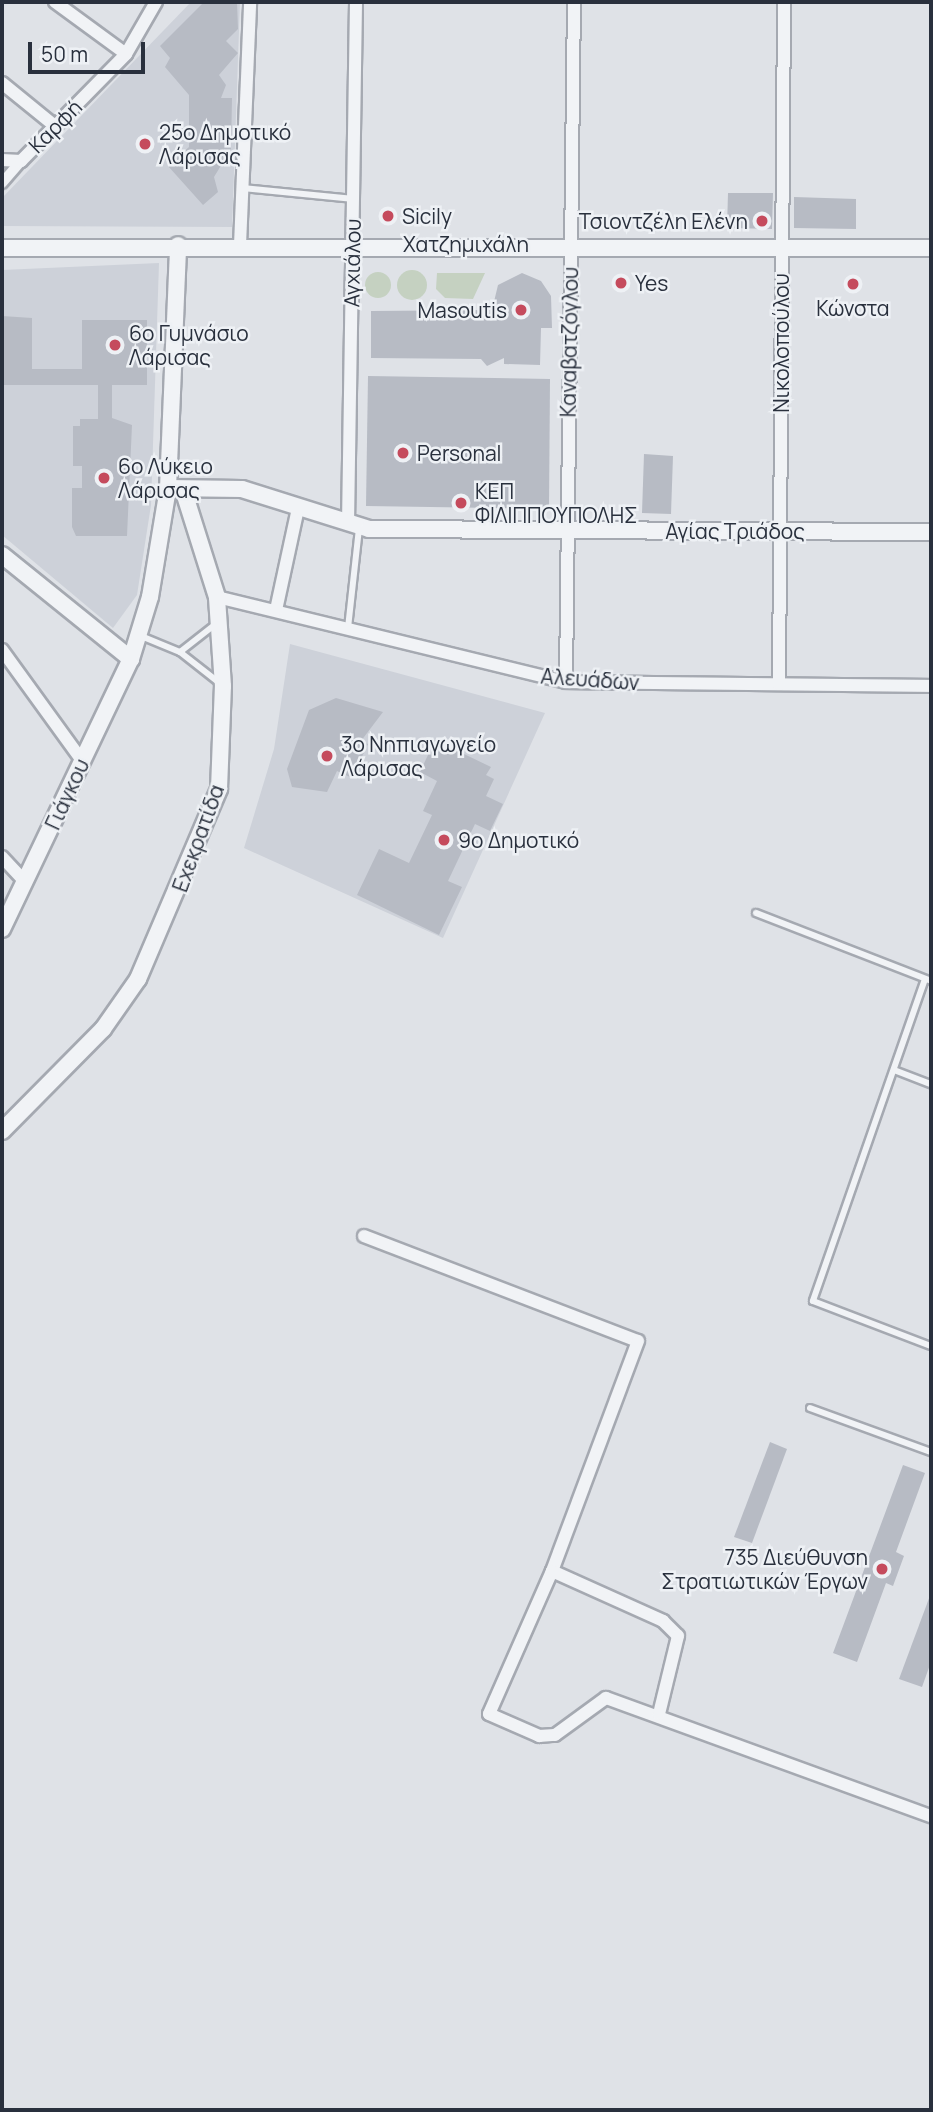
<!DOCTYPE html>
<html>
<head>
<meta charset="utf-8">
<style>
  body { margin:0 }
  #map { position:relative; width:933px; height:2112px; overflow:hidden; background:#dfe2e7; font-family:Manrope,sans-serif }
  div>[style] { position:absolute }
  [style*='--x'] { left:calc(var(--x)*1px); top:calc(var(--y)*1px); width:calc(var(--w)*1px); rotate:calc(var(--a)*1deg) }
  .built>* { inset:0; background:#cdd1d9 }
  .green>* { inset:0; background:#c5d1c1 }
  .round { border-radius:50% }
  .building>* { inset:0; background:#b7bbc4 }
  .roads { filter:drop-shadow(2px 0 #a5a9b1) drop-shadow(-2px 0 #a5a9b1) drop-shadow(0 2px #a5a9b1) drop-shadow(0 -2px #a5a9b1) }
  .service>* { height:6px; margin:-3px; padding:0 3px; transform-origin:3px; border-radius:3px; background:#f1f3f6 }
  .pedestrian>* { height:10px; margin:-5px; padding:0 5px; transform-origin:5px; border-radius:5px; background:#f1f3f6 }
  .minor>* { height:12px; margin:-6px; padding:0 6px; transform-origin:6px; border-radius:6px; background:#f1f3f6 }
  .tertiary>* { height:16px; margin:-8px; padding:0 8px; transform-origin:8px; border-radius:8px; background:#f1f3f6 }
  .dots>* { width:19px; height:19px; translate:-50% -50%; box-sizing:border-box; border:4px solid #eef1f5; border-radius:50% }
  span { translate:-50% -50%; white-space:nowrap; text-align:center; line-height:1.15; -webkit-text-stroke:5px #eef1f5; paint-order:stroke }
  .street-label { font-size:21px; color:#29303d }
  .poi-label { font-size:21px; color:#29303d }
  .left { translate:0 -50%; text-align:left }
  .right { translate:-100% -50%; text-align:right }
  .frame { position:absolute; inset:0; border:4px solid #29303d; pointer-events:none }
  .scale { position:absolute; left:28px; top:42px; width:117px; height:32px; box-sizing:border-box; border:4px solid #29303d; border-top:0; padding-left:9px; font-size:21px; line-height:24px; white-space:nowrap; color:#29303d; -webkit-text-stroke:5px #eef1f5; paint-order:stroke }
</style>
</head>
<body>
<div id="map">
  <div class="built">
    <i style="clip-path:polygon(191px 2px,240px 2px,232px 227px,2px 226px,2px 198px)"></i>
    <i style="clip-path:polygon(159px 263px,151px 505px,137px 595px,113px 628px,2px 535px,2px 270px)"></i>
    <i style="clip-path:polygon(290px 644px,545px 713px,443px 938px,244px 848px,274px 749px)"></i>
  </div>
  <div class="green">
    <i class="round" style="left:397px;top:270px;width:30px;height:30px"></i>
    <i class="round" style="left:365px;top:272px;width:26px;height:26px"></i>
    <i style="clip-path:polygon(437px 273px,485px 273px,473px 299px,445px 298px,436px 289px)"></i>
  </div>
  <div class="building">
    <i style="clip-path:polygon(204px 2px,237px 2px,238px 29px,226px 41px,238px 53px,219px 75px,226px 85px,221px 98px,232px 98px,231px 149px,214px 177px,218px 192px,203px 205px,168px 166px,189px 147px,189px 95px,165px 67px,170px 58px,160px 46px)"></i>
    <i style="clip-path:polygon(728px 193px,773px 193px,772px 229px,727px 228px)"></i>
    <i style="clip-path:polygon(794px 197px,856px 199px,856px 229px,794px 228px)"></i>
    <i style="clip-path:polygon(522px 273px,541px 281px,551px 296px,552px 328px,541px 328px,540px 365px,504px 364px,504px 358px,487px 366px,481px 359px,371px 358px,371px 311px,492px 310px,498px 285px)"></i>
    <i style="clip-path:polygon(2px 316px,32px 318px,32px 369px,82px 369px,82px 320px,147px 320px,147px 385px,112px 385px,112px 418px,132px 425px,127px 536px,76px 536px,72px 527px,72px 488px,82px 488px,82px 466px,73px 466px,73px 426px,80px 426px,80px 419px,98px 419px,98px 385px,2px 385px)"></i>
    <i style="clip-path:polygon(368px 376px,550px 379px,549px 509px,366px 506px)"></i>
    <i style="clip-path:polygon(644px 454px,673px 456px,671px 514px,642px 513px)"></i>
    <i style="clip-path:polygon(336px 698px,383px 712px,361px 741px,368px 744px,352px 778px,337px 771px,327px 792px,292px 787px,287px 769px,309px 710px)"></i>
    <i style="clip-path:polygon(435px 740px,491px 767px,486px 775px,494px 779px,486px 796px,503px 804px,490px 831px,475px 824px,448px 881px,462px 887px,439px 935px,357px 895px,379px 849px,409px 863px,432px 815px,423px 811px,437px 781px,420px 772px)"></i>
    <i style="clip-path:polygon(770px 1442px,787px 1449px,752px 1543px,734px 1537px)"></i>
    <i style="clip-path:polygon(903px 1465px,925px 1473px,896px 1552px,904px 1556px,893px 1586px,886px 1583px,857px 1662px,833px 1653px)"></i>
    <i style="clip-path:polygon(931px 1593px,931px 1662px,922px 1687px,899px 1679px)"></i>
  </div>
  <div class="roads">
    <div class="service">
      <i style="--x:243;--y:188;--w:111;--a:5.7"></i>
      <i style="--x:348;--y:628;--w:101;--a:-83.7"></i>
      <i style="--x:141;--y:636;--w:42;--a:22.3"></i>
      <i style="--x:180;--y:652;--w:52;--a:38"></i>
      <i style="--x:180;--y:652;--w:47;--a:-38.1"></i>
      <i style="--x:756;--y:913;--w:188;--a:21.2"></i>
      <i style="--x:925;--y:979;--w:341;--a:109.2"></i>
      <i style="--x:813;--y:1301;--w:126;--a:20.9"></i>
      <i style="--x:894;--y:1070;--w:40;--a:21"></i>
      <i style="--x:810;--y:1408;--w:129;--a:20"></i>
    </div>
    <div class="pedestrian">
      <i style="--x:2;--y:183;--w:29;--a:-49"></i>
    </div>
    <div class="minor">
      <i style="--x:55;--y:2;--w:88;--a:36.2"></i>
      <i style="--x:2;--y:83;--w:68;--a:39.1"></i>
      <i style="--x:2;--y:160;--w:19;--a:3"></i>
      <i style="--x:21;--y:161;--w:150;--a:-45.5"></i>
      <i style="--x:126;--y:54;--w:60;--a:-60"></i>
      <i style="--x:240;--y:245;--w:243;--a:-87.6"></i>
      <i style="--x:348;--y:524;--w:522;--a:-89.12"></i>
      <i style="--x:217;--y:597;--w:359;--a:13.7"></i>
      <i style="--x:566;--y:682;--w:365;--a:0.6"></i>
      <i style="--x:276;--y:610;--w:104;--a:-77.8"></i>
      <i style="--x:2;--y:650;--w:138;--a:54.1"></i>
      <i style="--x:566;--y:682;--w:680;--a:-89.33"></i>
      <i style="--x:779;--y:684;--w:682;--a:-89.58"></i>
      <i style="--x:2;--y:857;--w:35;--a:47"></i>
      <i style="--x:364;--y:1236;--w:293;--a:21"></i>
      <i style="--x:638;--y:1341;--w:246;--a:110.5"></i>
      <i style="--x:552;--y:1571;--w:156;--a:113.8"></i>
      <i style="--x:489;--y:1714;--w:55;--a:23.7"></i>
      <i style="--x:539;--y:1736;--w:16;--a:-4"></i>
      <i style="--x:555;--y:1735;--w:63;--a:-36"></i>
      <i style="--x:606;--y:1698;--w:346;--a:20"></i>
      <i style="--x:552;--y:1571;--w:122;--a:24.2"></i>
      <i style="--x:663;--y:1621;--w:21;--a:45"></i>
      <i style="--x:678;--y:1636;--w:80;--a:103.7"></i>
    </div>
    <div class="tertiary">
      <i style="--x:2;--y:248;--w:929;--a:0"></i>
      <i style="--x:168;--y:488;--w:74;--a:0.8"></i>
      <i style="--x:242;--y:489;--w:133;--a:17.5"></i>
      <i style="--x:369;--y:529;--w:562;--a:0.31"></i>
      <i style="--x:2;--y:555;--w:166;--a:38.9"></i>
      <i style="--x:2;--y:929;--w:299;--a:-64.5"></i>
      <i style="--x:131;--y:659;--w:65;--a:-73"></i>
      <i style="--x:150;--y:597;--w:110;--a:-80.6"></i>
      <i style="--x:168;--y:488;--w:243;--a:-87.6"></i>
      <i style="--x:2;--y:1131;--w:144;--a:-45.3"></i>
      <i style="--x:103;--y:1029;--w:61;--a:-55"></i>
      <i style="--x:138;--y:979;--w:207;--a:-66.9"></i>
      <i style="--x:219;--y:789;--w:103;--a:-87.8"></i>
      <i style="--x:223;--y:686;--w:89;--a:-93.9"></i>
      <i style="--x:217;--y:597;--w:113;--a:-107.5"></i>
    </div>
  </div>
  <div class="dots">
    <i style="left:145px;top:144px;background:#c54b5d"></i>
    <i style="left:388px;top:216px;background:#c54b5d"></i>
    <i style="left:762px;top:221px;background:#c54b5d"></i>
    <i style="left:621px;top:283px;background:#c54b5d"></i>
    <i style="left:853px;top:284px;background:#c54b5d"></i>
    <i style="left:521px;top:310px;background:#c54b5d"></i>
    <i style="left:115px;top:345px;background:#c54b5d"></i>
    <i style="left:403px;top:453px;background:#c54b5d"></i>
    <i style="left:104px;top:478px;background:#c54b5d"></i>
    <i style="left:461px;top:503px;background:#c54b5d"></i>
    <i style="left:327px;top:756px;background:#c54b5d"></i>
    <i style="left:444px;top:840px;background:#c54b5d"></i>
    <i style="left:882px;top:1569px;background:#c54b5d"></i>
  </div>
  <div class="street-label">
    <span style="left:55px;top:126px;rotate:-45deg">Καρφή</span>
    <span style="left:466px;top:244px">Χατζημιχάλη</span>
    <span style="left:352px;top:263px;rotate:-89deg">Αγχιάλου</span>
    <span style="left:569px;top:342px;rotate:-89deg">Καναβατζόγλου</span>
    <span style="left:781px;top:343px;rotate:-90deg">Νικολοπούλου</span>
    <span style="left:735px;top:531px">Αγίας Τριάδος</span>
    <span style="left:590px;top:679px;rotate:4deg">Αλευάδων</span>
    <span style="left:67px;top:794px;rotate:-65deg">Γιάγκου</span>
    <span style="left:198px;top:838px;rotate:-70deg">Εχεκρατίδα</span>
  </div>
  <div class="poi-label">
    <span class="left" style="left:159px;top:144px">25ο Δημοτικό<br>Λάρισας</span>
    <span class="left" style="left:402px;top:216px">Sicily</span>
    <span class="right" style="left:748px;top:221px">Τσιοντζέλη Ελένη</span>
    <span class="left" style="left:635px;top:283px">Yes</span>
    <span style="left:853px;top:308px">Κώνστα</span>
    <span class="right" style="left:507px;top:310px">Masoutis</span>
    <span class="left" style="left:129px;top:345px">6ο Γυμνάσιο<br>Λάρισας</span>
    <span class="left" style="left:417px;top:453px">Personal</span>
    <span class="left" style="left:118px;top:478px">6ο Λύκειο<br>Λάρισας</span>
    <span class="left" style="left:475px;top:503px">ΚΕΠ<br>ΦΙΛΙΠΠΟΥΠΟΛΗΣ</span>
    <span class="left" style="left:341px;top:756px">3o Νηπιαγωγείο<br>Λάρισας</span>
    <span class="left" style="left:458px;top:840px">9ο Δημοτικό</span>
    <span class="right" style="left:868px;top:1569px">735 Διεύθυνση<br>Στρατιωτικών Έργων</span>
  </div>
  <div class="frame"></div>
  <div class="scale">50 m</div>
</div>
</body>
</html>
